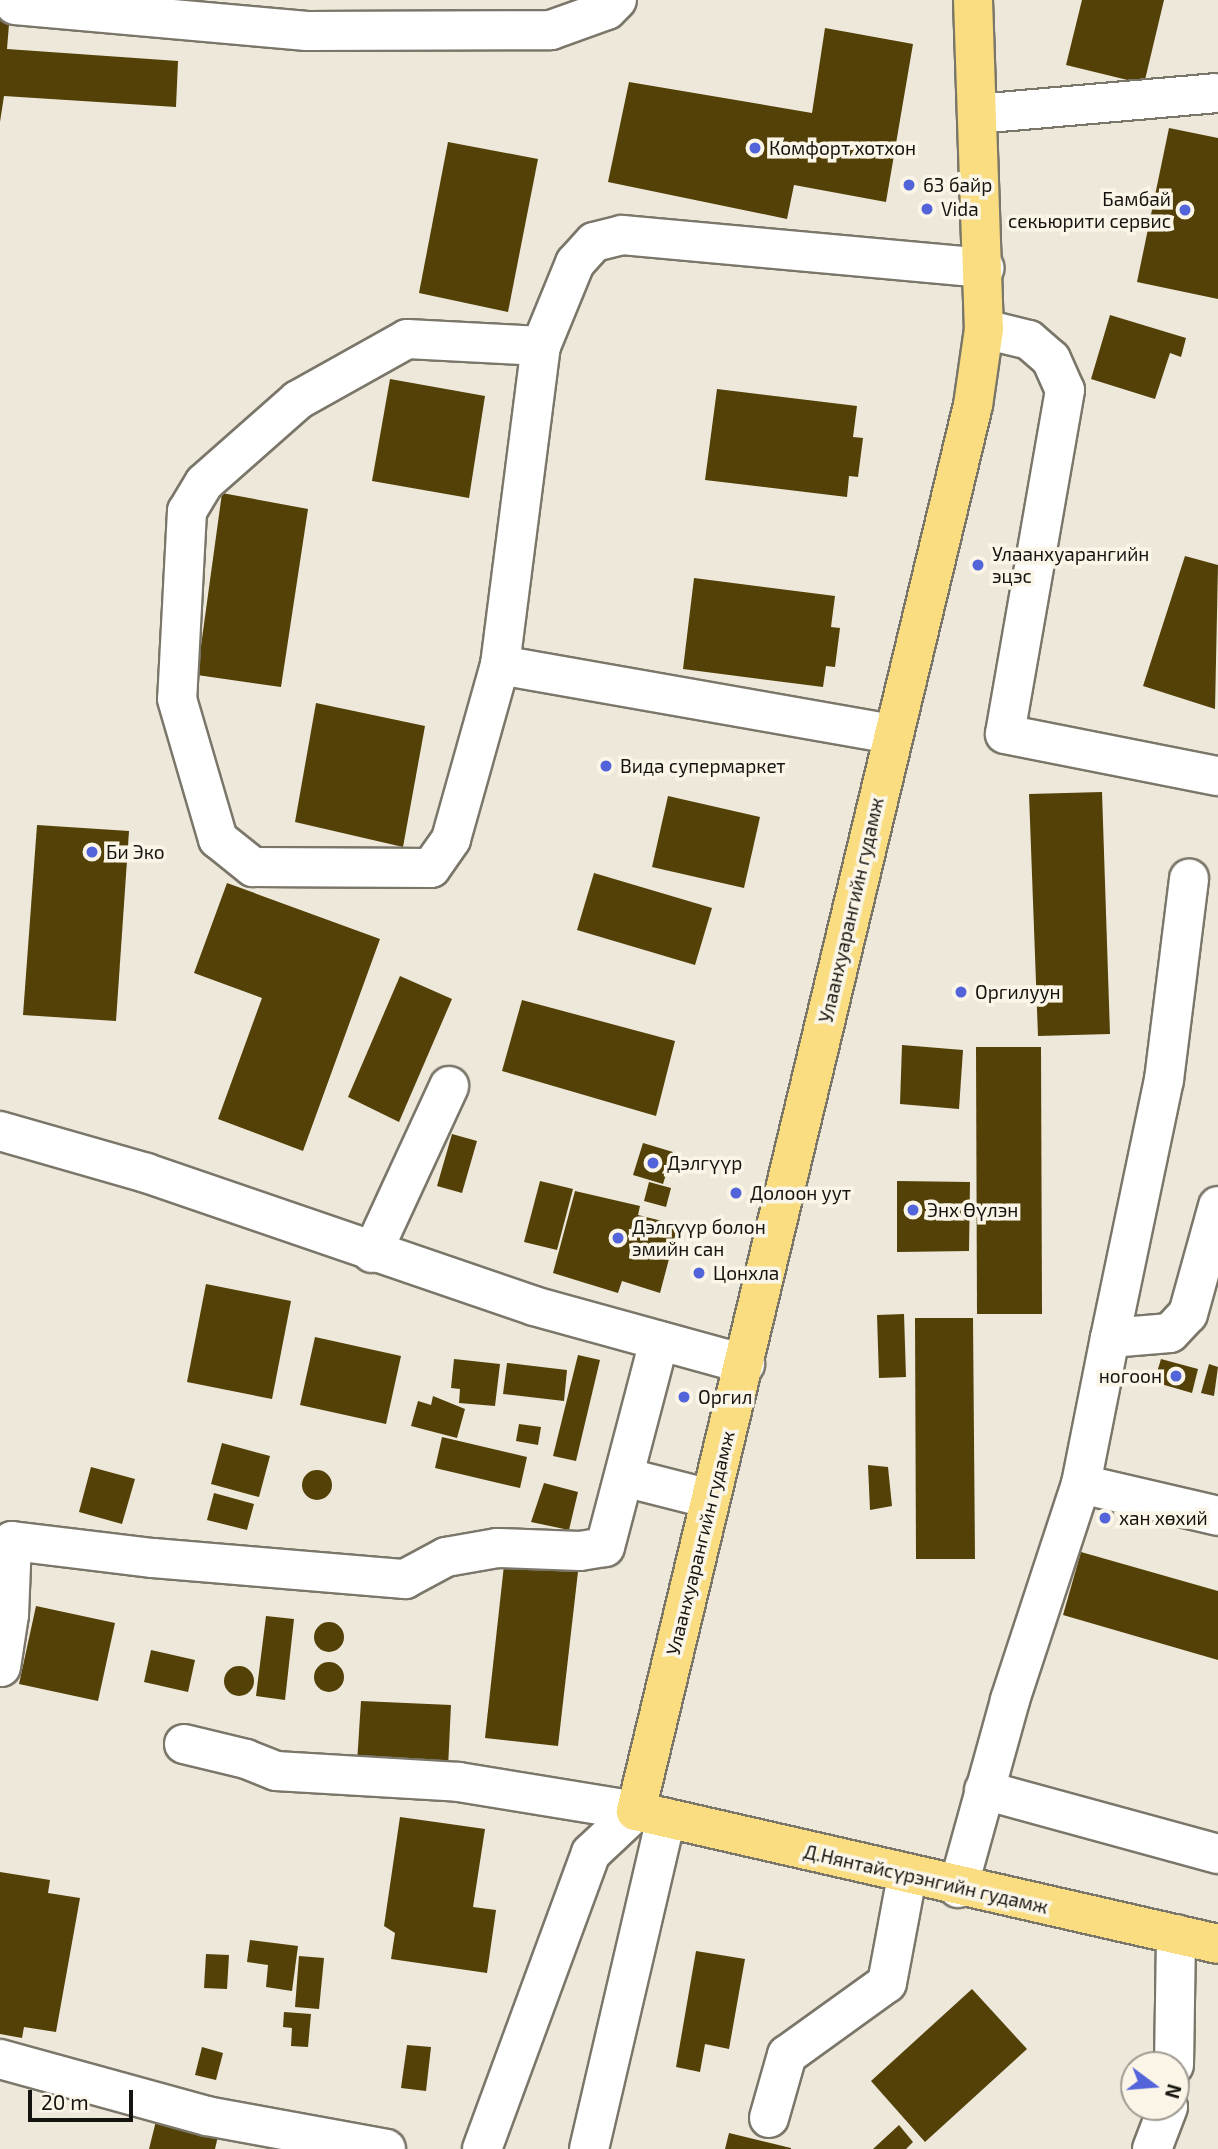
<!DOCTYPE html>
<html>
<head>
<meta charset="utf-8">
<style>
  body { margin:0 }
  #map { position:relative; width:1218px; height:2149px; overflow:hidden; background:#ede8da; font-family:"Exo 2",sans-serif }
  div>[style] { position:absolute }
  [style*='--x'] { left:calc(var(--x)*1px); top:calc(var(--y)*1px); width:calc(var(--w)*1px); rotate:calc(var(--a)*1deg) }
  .building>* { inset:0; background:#534108 }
  .round { border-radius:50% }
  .roads { filter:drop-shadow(2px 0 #7a7669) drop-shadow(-2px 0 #7a7669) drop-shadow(0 2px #7a7669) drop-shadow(0 -2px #7a7669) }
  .minor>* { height:38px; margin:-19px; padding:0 19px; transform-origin:19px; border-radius:19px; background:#fff }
  .major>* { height:38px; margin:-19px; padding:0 19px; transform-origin:19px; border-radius:19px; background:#f9dd80 }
  .dots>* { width:19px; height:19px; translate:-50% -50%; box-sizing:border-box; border:4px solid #faf5e7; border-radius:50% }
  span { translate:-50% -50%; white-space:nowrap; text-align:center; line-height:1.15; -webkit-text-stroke:7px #faf5e7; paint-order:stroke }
  .poi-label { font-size:19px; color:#161410 }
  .left { translate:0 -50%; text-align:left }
  .right { translate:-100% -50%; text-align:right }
  .street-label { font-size:19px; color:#161410 }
  .north { position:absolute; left:1120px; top:2051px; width:70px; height:70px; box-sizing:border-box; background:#faf5e7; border:2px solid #9f9b91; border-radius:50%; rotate:106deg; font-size:19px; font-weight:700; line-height:28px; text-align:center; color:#161410 }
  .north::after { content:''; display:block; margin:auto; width:24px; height:32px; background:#5363d9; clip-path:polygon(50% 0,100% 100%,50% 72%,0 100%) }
  .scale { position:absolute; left:28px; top:2090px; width:105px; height:32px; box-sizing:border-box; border:4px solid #161410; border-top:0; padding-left:9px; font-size:21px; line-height:24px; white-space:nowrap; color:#161410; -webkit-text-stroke:5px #faf5e7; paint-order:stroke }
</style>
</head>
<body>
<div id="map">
  <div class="building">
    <i style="clip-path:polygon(0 0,11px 0,7px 49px,178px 61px,176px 107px,4px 96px,0 122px)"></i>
    <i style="clip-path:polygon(1082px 0,1164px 0,1144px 84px,1066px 65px)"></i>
    <i style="clip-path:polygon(825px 28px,913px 44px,886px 202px,794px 185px,787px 219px,608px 182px,629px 82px,812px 113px)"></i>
    <i style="clip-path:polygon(1169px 128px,1218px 138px,1218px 299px,1137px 282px)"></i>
    <i style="clip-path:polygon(448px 142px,538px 159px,508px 312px,419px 293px)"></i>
    <i style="clip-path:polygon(1110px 315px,1186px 338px,1181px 357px,1170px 353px,1155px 399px,1091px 379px)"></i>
    <i style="clip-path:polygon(390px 379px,485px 396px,469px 498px,372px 481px)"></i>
    <i style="clip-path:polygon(717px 389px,857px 406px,853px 437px,863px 438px,858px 477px,849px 476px,847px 497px,705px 480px)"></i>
    <i style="clip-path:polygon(222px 493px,308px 509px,281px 687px,197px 675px)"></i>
    <i style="clip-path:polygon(1185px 556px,1218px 565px,1215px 709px,1143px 686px)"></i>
    <i style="clip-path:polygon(694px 578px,835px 596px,831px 627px,840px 628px,835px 667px,826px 666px,823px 687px,683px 669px)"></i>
    <i style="clip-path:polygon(316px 703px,425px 726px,403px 847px,295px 822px)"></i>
    <i style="clip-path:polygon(1102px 792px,1110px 1034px,1038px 1036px,1029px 794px)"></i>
    <i style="clip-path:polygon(668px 796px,760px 817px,744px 888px,652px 867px)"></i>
    <i style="clip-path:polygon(37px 825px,129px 831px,116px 1021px,23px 1015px)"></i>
    <i style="clip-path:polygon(594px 873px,712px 908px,695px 965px,577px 930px)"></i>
    <i style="clip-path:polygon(227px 883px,380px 939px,303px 1151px,218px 1119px,262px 998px,194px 973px)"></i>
    <i style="clip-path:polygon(400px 976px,452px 999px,399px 1122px,348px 1097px)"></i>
    <i style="clip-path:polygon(522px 1000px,675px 1041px,656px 1116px,502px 1071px)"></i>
    <i style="clip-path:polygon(902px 1045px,963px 1050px,959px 1109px,900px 1104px)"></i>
    <i style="clip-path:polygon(976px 1047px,1041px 1047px,1042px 1314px,977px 1314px)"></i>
    <i style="clip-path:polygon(452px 1134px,477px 1141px,462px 1193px,437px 1186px)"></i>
    <i style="clip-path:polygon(643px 1143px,673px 1152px,663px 1184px,633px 1175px)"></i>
    <i style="clip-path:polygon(540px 1181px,573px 1189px,557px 1250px,524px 1242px)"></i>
    <i style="clip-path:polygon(897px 1181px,970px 1182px,969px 1251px,897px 1252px)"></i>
    <i style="clip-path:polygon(649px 1182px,671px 1188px,666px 1207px,644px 1201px)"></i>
    <i style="clip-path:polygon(575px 1191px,640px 1206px,638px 1215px,678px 1225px,660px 1293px,622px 1281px,618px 1293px,553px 1273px)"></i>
    <i style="clip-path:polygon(206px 1284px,291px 1301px,272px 1399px,187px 1382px)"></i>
    <i style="clip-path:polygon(904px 1314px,906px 1377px,879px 1378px,877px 1315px)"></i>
    <i style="clip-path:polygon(915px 1318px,973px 1318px,975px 1559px,916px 1559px)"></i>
    <i style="clip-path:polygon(315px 1337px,401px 1356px,386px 1424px,300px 1405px)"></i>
    <i style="clip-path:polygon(578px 1355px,600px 1360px,576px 1461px,553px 1456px)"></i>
    <i style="clip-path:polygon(454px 1359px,500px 1364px,495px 1406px,459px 1403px,460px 1389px,451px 1388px)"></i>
    <i style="clip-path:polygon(1161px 1359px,1198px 1369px,1192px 1393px,1154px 1382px)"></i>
    <i style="clip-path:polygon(507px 1363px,567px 1370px,564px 1401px,503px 1394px)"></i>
    <i style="clip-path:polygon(1209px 1364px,1218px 1367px,1214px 1396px,1201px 1393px)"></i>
    <i style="clip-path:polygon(433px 1396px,465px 1409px,457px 1438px,411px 1426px,418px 1401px,431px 1405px)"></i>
    <i style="clip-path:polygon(519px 1424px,541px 1427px,538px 1445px,516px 1441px)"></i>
    <i style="clip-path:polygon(442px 1437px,527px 1457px,520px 1488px,435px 1468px)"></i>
    <i style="clip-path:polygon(222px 1443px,270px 1456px,259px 1497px,211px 1484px)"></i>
    <i style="clip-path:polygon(868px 1465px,888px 1467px,892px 1506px,870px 1510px)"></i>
    <i style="clip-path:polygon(91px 1467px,135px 1479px,122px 1524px,79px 1512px)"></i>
    <i class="round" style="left:302px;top:1470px;width:30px;height:30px"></i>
    <i style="clip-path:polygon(544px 1483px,578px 1492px,569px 1530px,531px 1522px)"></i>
    <i style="clip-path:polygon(214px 1493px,254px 1504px,247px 1530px,207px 1520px)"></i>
    <i style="clip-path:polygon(1081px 1552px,1218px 1591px,1218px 1660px,1063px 1615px)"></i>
    <i style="clip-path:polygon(505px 1556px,579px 1563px,558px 1746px,485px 1738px)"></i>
    <i style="clip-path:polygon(36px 1606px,115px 1623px,98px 1701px,19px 1684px)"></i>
    <i style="clip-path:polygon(266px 1616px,294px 1619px,285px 1700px,256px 1696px)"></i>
    <i class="round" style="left:314px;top:1622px;width:30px;height:30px"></i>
    <i style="clip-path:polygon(151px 1650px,195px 1660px,188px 1692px,144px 1682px)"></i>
    <i class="round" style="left:314px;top:1662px;width:30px;height:30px"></i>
    <i class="round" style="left:224px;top:1666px;width:30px;height:30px"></i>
    <i style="clip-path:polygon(361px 1701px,451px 1705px,448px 1768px,357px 1763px)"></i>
    <i style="clip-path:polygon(400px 1817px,485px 1829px,473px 1907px,496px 1910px,487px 1973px,391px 1959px,395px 1933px,384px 1926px)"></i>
    <i style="clip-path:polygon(0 1872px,50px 1880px,48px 1893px,80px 1898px,56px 2032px,24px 2027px,22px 2038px,0 2034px)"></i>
    <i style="clip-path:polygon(250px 1940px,298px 1946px,292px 1991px,266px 1987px,268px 1965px,247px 1962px)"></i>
    <i style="clip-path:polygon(696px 1951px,745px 1959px,729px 2049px,705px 2044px,700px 2072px,676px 2067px)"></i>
    <i style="clip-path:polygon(206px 1954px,229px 1955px,227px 1989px,204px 1988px)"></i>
    <i style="clip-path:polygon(299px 1956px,324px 1958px,319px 2009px,295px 2007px)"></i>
    <i style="clip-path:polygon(972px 1989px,1027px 2049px,925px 2142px,871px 2081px)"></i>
    <i style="clip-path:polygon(284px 2012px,311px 2014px,308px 2047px,291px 2046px,292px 2028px,283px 2027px)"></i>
    <i style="clip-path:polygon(407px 2045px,431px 2047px,426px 2091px,401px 2088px)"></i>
    <i style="clip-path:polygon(202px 2047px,223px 2053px,216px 2080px,195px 2075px)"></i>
    <i style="clip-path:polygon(157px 2117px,219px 2132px,215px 2149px,149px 2149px)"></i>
    <i style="clip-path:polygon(899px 2125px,913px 2142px,906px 2149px,873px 2149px)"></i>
    <i style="clip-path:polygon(729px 2133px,791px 2148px,791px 2149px,725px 2149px)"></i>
  </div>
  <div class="roads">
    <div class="minor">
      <i style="--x:15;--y:5;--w:293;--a:5.1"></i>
      <i style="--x:307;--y:31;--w:244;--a:-0.2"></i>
      <i style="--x:551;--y:30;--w:59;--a:-19.7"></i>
      <i style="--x:607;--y:10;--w:14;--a:-45"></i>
      <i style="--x:977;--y:114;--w:239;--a:-5"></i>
      <i style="--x:984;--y:329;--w:46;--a:13.7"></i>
      <i style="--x:1029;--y:340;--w:29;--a:41"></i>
      <i style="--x:1051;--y:359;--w:34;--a:66"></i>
      <i style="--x:1065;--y:390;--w:349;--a:99.9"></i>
      <i style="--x:1005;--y:734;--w:217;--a:11.2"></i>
      <i style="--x:541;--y:346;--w:134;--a:-177"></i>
      <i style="--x:407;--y:339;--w:125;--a:150.8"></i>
      <i style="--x:298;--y:400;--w:125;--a:138.6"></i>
      <i style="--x:204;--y:483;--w:33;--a:121"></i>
      <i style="--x:187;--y:511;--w:188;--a:93"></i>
      <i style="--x:177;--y:699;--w:146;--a:73.7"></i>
      <i style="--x:218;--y:839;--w:45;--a:38.7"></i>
      <i style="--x:253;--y:867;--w:178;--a:0.3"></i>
      <i style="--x:431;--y:868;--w:35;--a:-55"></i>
      <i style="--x:451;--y:839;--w:181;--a:-74.3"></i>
      <i style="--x:500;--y:665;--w:322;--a:-82.7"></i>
      <i style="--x:541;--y:346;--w:90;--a:-67.7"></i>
      <i style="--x:575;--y:263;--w:28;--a:-48"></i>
      <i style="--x:594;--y:242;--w:29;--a:-14"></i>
      <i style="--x:622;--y:235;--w:364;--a:5.2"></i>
      <i style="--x:500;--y:665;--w:399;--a:10"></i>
      <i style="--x:0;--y:1131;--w:152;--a:16"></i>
      <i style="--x:146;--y:1173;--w:410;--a:18.9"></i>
      <i style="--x:534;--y:1306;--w:219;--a:15.4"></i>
      <i style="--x:372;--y:1253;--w:184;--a:-65.2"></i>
      <i style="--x:1110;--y:1338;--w:264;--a:-78.2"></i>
      <i style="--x:1164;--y:1080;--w:203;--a:-82.9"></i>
      <i style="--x:624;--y:1477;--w:89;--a:14.3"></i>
      <i style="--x:1081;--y:1484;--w:149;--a:-78.8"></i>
      <i style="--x:1110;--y:1338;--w:60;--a:-4.8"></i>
      <i style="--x:1170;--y:1333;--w:26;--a:-47"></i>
      <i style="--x:1188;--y:1314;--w:112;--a:-74.5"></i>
      <i style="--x:1;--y:1667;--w:53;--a:-81.3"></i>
      <i style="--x:9;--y:1615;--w:74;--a:-87.7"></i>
      <i style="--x:12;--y:1541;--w:142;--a:6.9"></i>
      <i style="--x:153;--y:1558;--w:253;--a:4.8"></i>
      <i style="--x:405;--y:1579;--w:47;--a:-28.2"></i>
      <i style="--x:446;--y:1557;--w:52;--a:-10"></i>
      <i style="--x:497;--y:1548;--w:83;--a:2.1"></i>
      <i style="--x:580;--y:1551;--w:25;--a:-9"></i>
      <i style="--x:605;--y:1547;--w:213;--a:-75.3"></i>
      <i style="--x:184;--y:1744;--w:64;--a:13.6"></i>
      <i style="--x:246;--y:1759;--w:32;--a:22"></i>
      <i style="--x:276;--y:1771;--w:183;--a:3.4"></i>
      <i style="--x:459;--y:1782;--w:179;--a:9.3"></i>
      <i style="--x:984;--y:1790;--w:243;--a:15.3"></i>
      <i style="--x:958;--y:1888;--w:195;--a:-74.5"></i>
      <i style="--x:1010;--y:1700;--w:227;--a:-71.8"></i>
      <i style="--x:1081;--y:1484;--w:141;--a:13.1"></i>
      <i style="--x:0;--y:2059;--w:215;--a:15.4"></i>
      <i style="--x:207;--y:2116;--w:182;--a:10.4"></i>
      <i style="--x:1174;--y:2065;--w:131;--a:-89.1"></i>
      <i style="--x:769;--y:2118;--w:66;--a:-74.1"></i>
      <i style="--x:787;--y:2055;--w:123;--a:-35.8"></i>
      <i style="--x:887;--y:1983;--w:109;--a:-79.4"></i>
      <i style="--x:482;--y:2149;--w:315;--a:-69.8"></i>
      <i style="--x:591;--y:1853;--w:62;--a:-43"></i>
      <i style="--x:589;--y:2149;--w:340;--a:-76.9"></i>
      <i style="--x:1152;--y:2149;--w:45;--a:-69.1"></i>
    </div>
    <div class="major">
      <i style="--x:973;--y:0;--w:329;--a:88.1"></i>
      <i style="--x:984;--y:329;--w:77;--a:98.2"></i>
      <i style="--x:973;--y:405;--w:1446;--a:103.48"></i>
      <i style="--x:636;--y:1811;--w:597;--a:12.87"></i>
    </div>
  </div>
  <div class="dots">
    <i style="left:755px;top:148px;background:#5363d9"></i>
    <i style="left:909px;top:185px;background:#5363d9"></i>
    <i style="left:927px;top:209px;background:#5363d9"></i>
    <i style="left:1185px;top:210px;background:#5363d9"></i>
    <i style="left:978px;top:565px;background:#5363d9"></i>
    <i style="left:606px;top:766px;background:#5363d9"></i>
    <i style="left:92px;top:852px;background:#5363d9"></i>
    <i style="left:961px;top:992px;background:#5363d9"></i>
    <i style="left:653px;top:1163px;background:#5363d9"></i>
    <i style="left:736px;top:1193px;background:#5363d9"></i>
    <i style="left:913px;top:1210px;background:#5363d9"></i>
    <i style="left:618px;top:1238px;background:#5363d9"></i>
    <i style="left:699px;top:1273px;background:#5363d9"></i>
    <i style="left:1176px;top:1376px;background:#5363d9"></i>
    <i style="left:684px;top:1397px;background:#5363d9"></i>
    <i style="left:1105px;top:1518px;background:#5363d9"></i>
  </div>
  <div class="poi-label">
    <span class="left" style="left:769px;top:148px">Комфорт хотхон</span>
    <span class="left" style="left:923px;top:185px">63 байр</span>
    <span class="right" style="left:1171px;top:210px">Бамбай<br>секьюрити сервис</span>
    <span class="left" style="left:941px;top:209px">Vida</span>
    <span class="left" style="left:992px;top:565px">Улаанхуарангийн<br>эцэс</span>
    <span class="left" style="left:620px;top:766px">Вида супермаркет</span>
    <span class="left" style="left:106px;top:852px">Би Эко</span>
    <span class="left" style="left:975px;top:992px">Оргилуун</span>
    <span class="left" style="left:667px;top:1163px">Дэлгүүр</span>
    <span class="left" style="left:750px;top:1193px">Долоон уут</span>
    <span class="left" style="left:927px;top:1210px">Энх Өүлэн</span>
    <span class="left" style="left:632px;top:1238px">Дэлгүүр болон<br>эмийн сан</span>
    <span class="left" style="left:713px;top:1273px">Цонхла</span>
    <span class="right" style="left:1162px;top:1376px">ногоон</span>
    <span class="left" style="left:698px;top:1397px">Оргил</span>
    <span class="left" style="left:1119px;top:1518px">хан хөхий</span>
  </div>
  <div class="street-label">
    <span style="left:851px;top:910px;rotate:-77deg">Улаанхуарангийн гудамж</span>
    <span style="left:700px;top:1543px;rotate:-76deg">Улаанхуарангийн гудамж</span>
    <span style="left:926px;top:1879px;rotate:13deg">Д.Нянтайсүрэнгийн гудамж</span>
  </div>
  <div class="north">N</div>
  <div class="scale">20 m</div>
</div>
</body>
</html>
